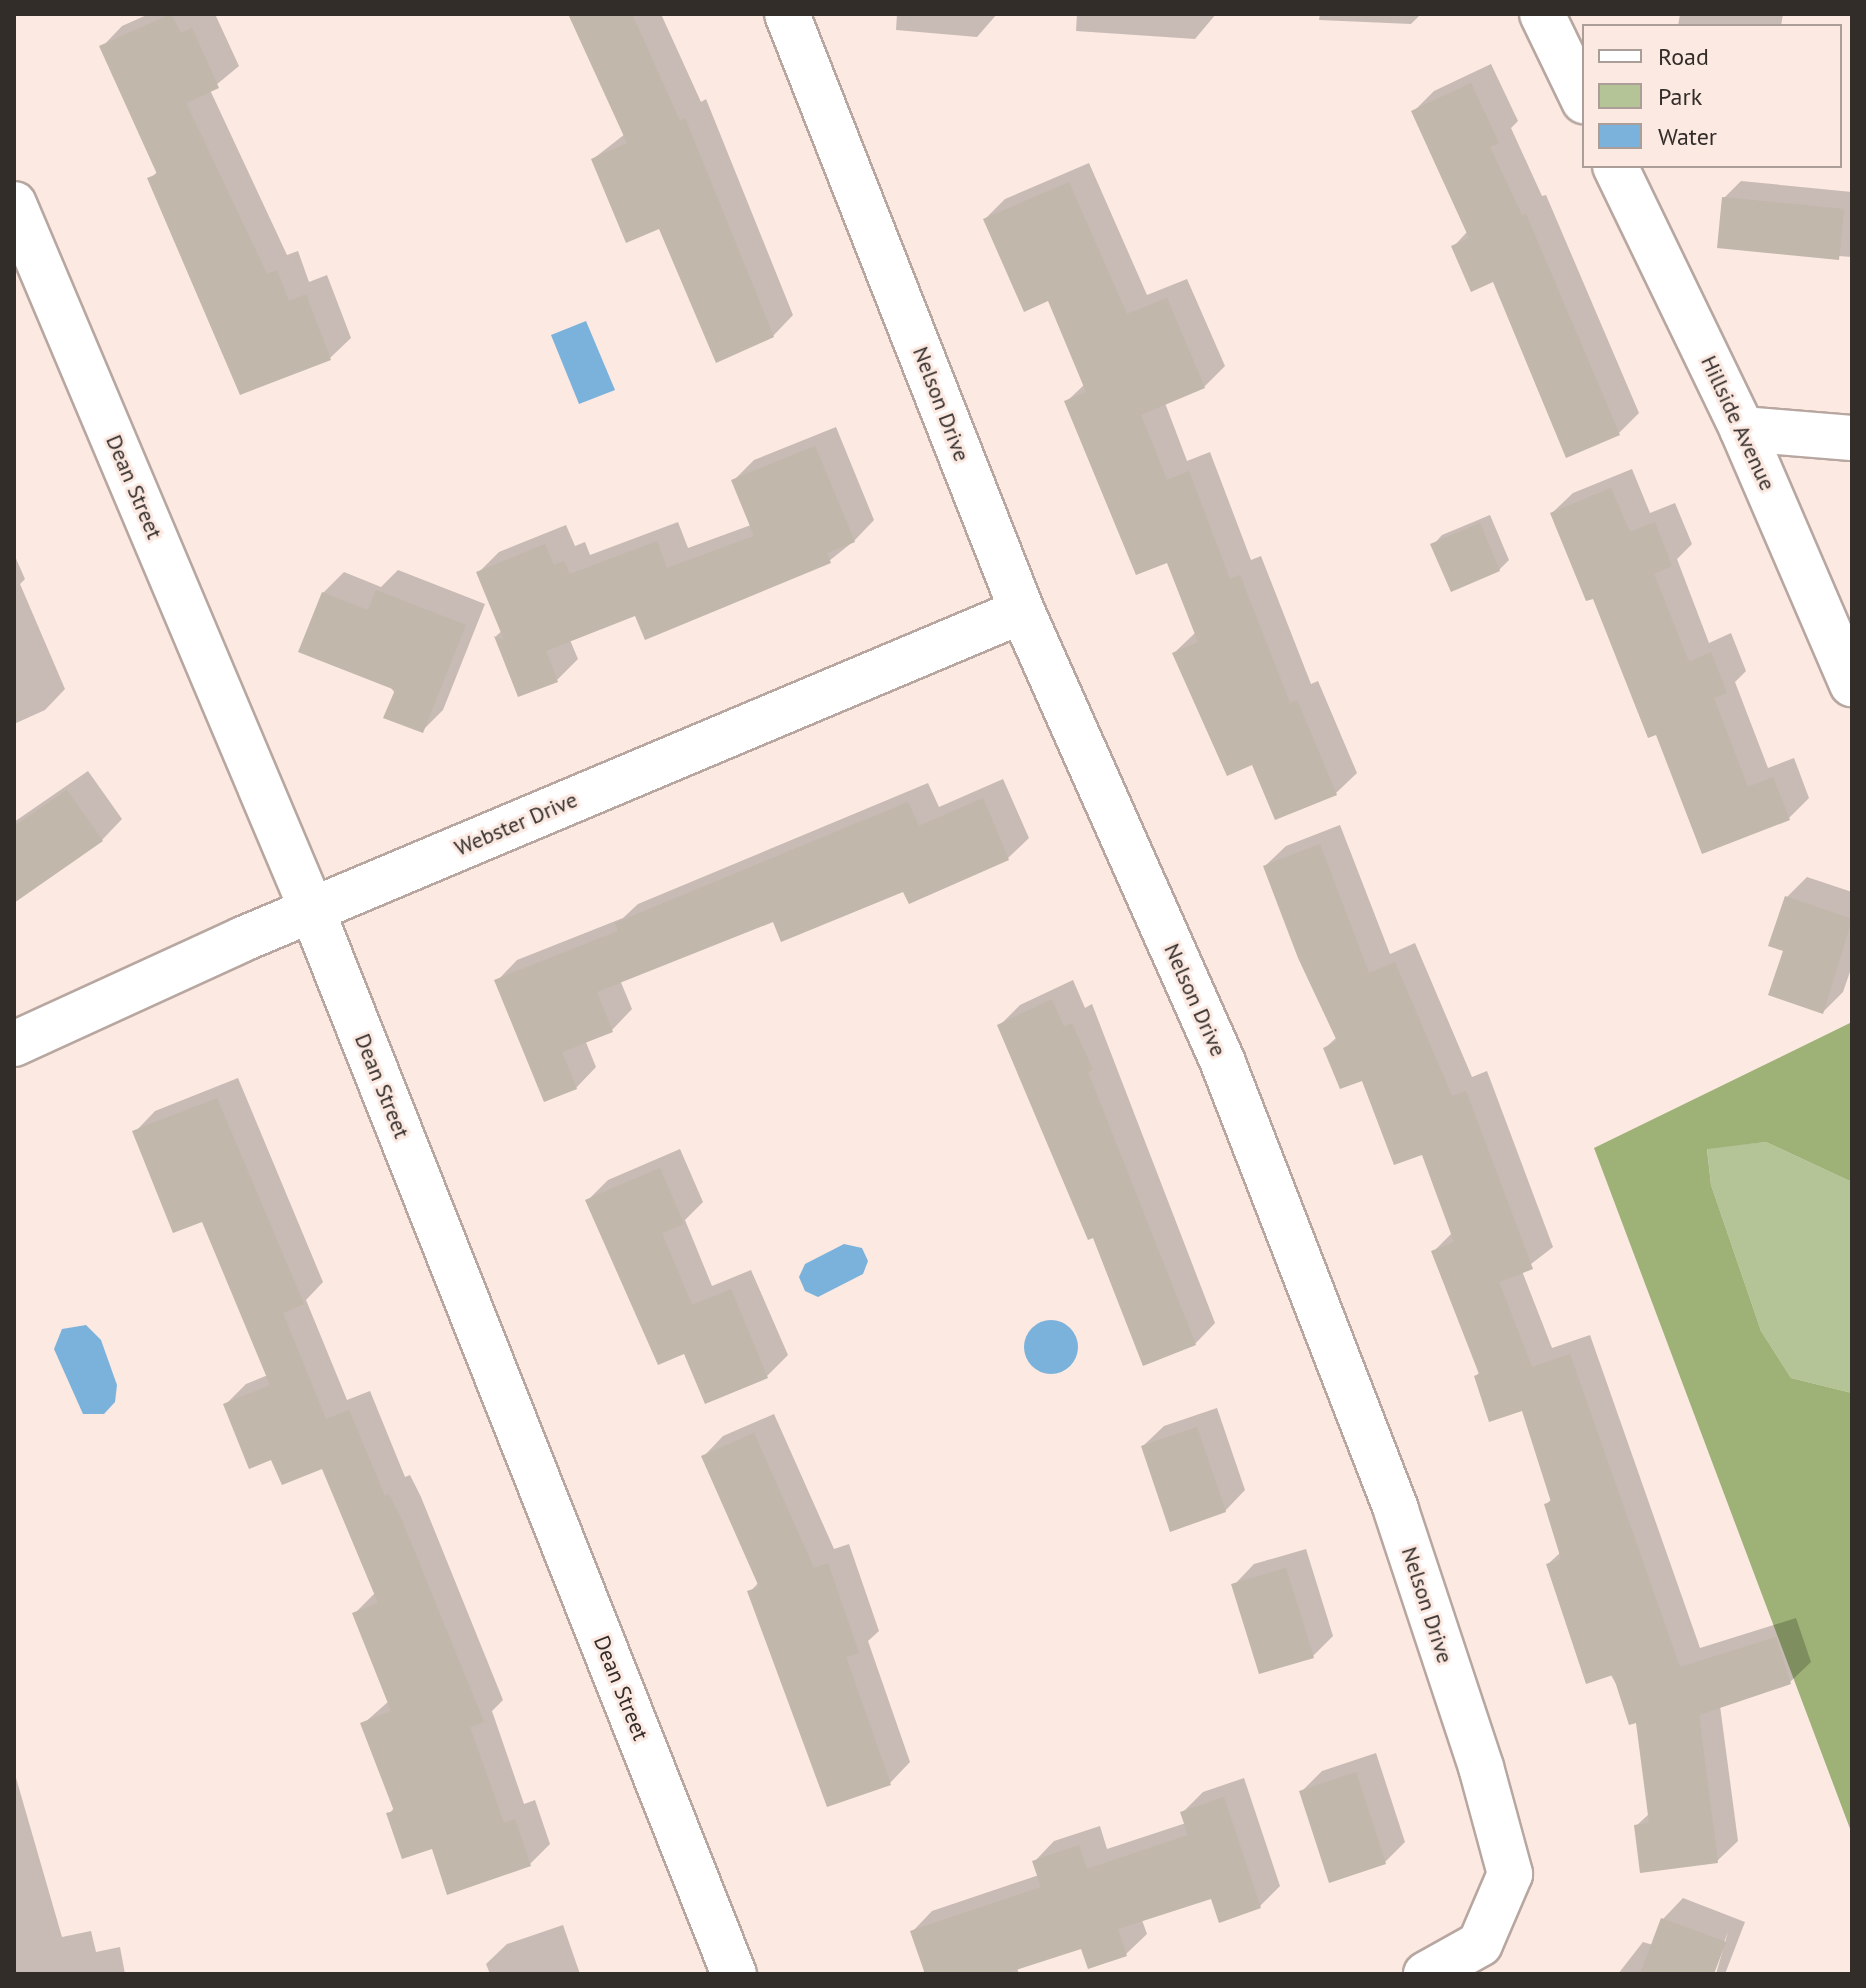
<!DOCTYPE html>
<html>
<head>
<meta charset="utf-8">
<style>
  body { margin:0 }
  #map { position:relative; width:1866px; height:1988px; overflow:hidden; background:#fbe9e2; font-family:"PT Sans",sans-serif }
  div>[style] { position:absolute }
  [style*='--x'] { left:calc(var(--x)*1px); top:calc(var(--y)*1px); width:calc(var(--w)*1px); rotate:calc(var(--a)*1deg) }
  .green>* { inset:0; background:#b4c496 }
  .forest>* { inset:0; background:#9eb277 }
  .water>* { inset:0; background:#7bb2db }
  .round { border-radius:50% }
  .shadow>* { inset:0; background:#0003 }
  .building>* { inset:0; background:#c1b7aa }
  .roads { filter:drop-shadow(2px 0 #b7a7a0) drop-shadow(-2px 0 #b7a7a0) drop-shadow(0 2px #b7a7a0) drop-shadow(0 -2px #b7a7a0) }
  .minor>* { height:44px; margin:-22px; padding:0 22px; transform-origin:22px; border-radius:22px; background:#fff }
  span { translate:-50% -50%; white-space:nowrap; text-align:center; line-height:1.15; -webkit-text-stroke:6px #fbe9e2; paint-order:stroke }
  .street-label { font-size:22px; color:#332d2a }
  .frame { position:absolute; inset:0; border:16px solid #332d2a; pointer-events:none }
  .legend { position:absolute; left:1582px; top:24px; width:260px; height:144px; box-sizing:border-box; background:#fbe9e2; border:2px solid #ab9e98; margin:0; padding:10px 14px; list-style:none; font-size:24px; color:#332d2a }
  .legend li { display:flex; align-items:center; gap:16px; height:40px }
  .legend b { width:40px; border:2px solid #ab9e98 }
</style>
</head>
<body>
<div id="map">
  <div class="green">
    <i style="clip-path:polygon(1766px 1142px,1852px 1182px,1852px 1393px,1791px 1378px,1761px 1331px,1711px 1185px,1707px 1148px)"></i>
  </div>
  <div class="forest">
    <i style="clip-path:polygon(1852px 1022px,1852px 1182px,1766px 1142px,1707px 1149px,1711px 1185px,1761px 1331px,1791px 1378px,1852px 1393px,1852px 1834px,1594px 1148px)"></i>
  </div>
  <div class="water">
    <i style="clip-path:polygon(586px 321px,615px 390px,579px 404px,551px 335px)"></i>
    <i style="clip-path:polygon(844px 1244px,862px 1248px,868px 1261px,863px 1274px,818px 1297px,805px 1291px,799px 1277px,805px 1264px)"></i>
    <i class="round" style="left:1024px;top:1320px;width:54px;height:54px"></i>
    <i style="clip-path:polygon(86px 1325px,101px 1340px,117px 1385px,115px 1402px,104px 1414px,83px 1414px,54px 1349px,62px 1329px)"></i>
  </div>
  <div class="shadow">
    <i style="clip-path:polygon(149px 14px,215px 14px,239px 66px,210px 90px,287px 255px,298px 251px,309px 282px,327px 275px,351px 338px,330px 358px,241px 392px,150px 179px,158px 171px,102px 47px,122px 26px)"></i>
    <i style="clip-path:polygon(571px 14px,661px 14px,701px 102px,706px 99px,793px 315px,773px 336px,593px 159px,625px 134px)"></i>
    <i style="clip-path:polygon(897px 14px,997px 14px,977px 37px,896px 30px)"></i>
    <i style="clip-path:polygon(1077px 14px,1216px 14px,1195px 39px,1076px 31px)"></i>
    <i style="clip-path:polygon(1320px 14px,1421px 14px,1411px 24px,1319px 20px)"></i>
    <i style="clip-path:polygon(1680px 14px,1783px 14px,1781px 26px,1678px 26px)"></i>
    <i style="clip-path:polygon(1491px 64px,1518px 121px,1511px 128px,1542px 196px,1546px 195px,1639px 413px,1619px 433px,1494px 280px,1453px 247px,1468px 231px,1413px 112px,1434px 91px)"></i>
    <i style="clip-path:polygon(1089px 163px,1147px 295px,1187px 279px,1225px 366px,1204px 387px,1165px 403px,1187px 461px,1210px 452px,1251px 560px,1261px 556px,1311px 684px,1318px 681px,1357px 773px,1336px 793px,1277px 817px,1254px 762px,1174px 653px,1195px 633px,1168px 560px,1066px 402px,1085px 384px,1049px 299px,985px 219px,1005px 199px)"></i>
    <i style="clip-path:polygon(1741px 181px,1852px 192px,1852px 257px,1720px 247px,1724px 198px)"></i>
    <i style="clip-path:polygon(836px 427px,874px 520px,854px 541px,829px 561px,637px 613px,570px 640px,578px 659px,557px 680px,520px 695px,496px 636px,503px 630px,479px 572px,499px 552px,566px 525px,575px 546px,585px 542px,590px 555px,678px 522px,688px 548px,751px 525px,733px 481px,754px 460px)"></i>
    <i style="clip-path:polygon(1632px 469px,1650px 513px,1675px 503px,1692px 544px,1677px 559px,1709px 643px,1731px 633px,1746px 671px,1735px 682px,1768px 768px,1794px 758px,1809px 798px,1789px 818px,1657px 732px,1552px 513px,1573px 493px)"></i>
    <i style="clip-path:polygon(1490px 515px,1509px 560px,1499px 570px,1433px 545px,1442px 535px)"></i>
    <i style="clip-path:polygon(14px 554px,25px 579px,20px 584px,65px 689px,45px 710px,14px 724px)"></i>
    <i style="clip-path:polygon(398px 570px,485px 604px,443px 710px,422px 731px,323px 593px,344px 572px,381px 587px)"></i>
    <i style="clip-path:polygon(88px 771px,122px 819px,102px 840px,14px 876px,14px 822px)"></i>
    <i style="clip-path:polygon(1003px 779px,1029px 838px,1008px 858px,910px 901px,905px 889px,774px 920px,620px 980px,632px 1009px,612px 1030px,585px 1040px,596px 1067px,576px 1088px,497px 981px,517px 960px,623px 918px,638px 904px,928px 783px,939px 807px)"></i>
    <i style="clip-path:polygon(1340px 825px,1390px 954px,1415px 943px,1472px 1077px,1487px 1071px,1553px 1247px,1522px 1271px,1552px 1348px,1590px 1335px,1700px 1648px,1796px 1618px,1811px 1662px,1790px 1682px,1720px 1706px,1738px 1841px,1717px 1861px,1636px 1826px,1650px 1813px,1637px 1721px,1548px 1564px,1561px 1552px,1546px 1504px,1552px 1499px,1523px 1409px,1476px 1376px,1480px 1372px,1434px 1251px,1453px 1232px,1423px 1152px,1363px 1078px,1325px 1048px,1337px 1037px,1265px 866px,1286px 846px)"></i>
    <i style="clip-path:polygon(1807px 877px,1852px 892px,1852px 966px,1843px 992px,1823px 1012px,1786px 950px,1787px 897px)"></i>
    <i style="clip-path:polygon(1073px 980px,1085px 1008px,1092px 1004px,1215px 1323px,1195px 1344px,1094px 1235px,1000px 1025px,1020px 1005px)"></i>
    <i style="clip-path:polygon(238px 1078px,323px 1282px,306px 1300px,347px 1400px,370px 1391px,405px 1477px,410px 1475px,421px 1497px,503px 1700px,492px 1711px,524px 1804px,535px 1800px,550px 1844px,530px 1864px,433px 1846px,389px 1814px,395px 1807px,363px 1724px,389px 1701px,354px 1614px,375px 1593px,323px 1466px,272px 1457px,225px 1405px,246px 1384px,268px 1375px,203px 1219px,135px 1132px,155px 1111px)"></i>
    <i style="clip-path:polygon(680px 1149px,703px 1202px,685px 1220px,712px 1286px,751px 1270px,788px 1355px,767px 1376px,706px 1402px,685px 1352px,588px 1200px,608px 1180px)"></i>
    <i style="clip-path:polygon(1217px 1408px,1245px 1490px,1225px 1511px,1143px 1446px,1164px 1426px)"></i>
    <i style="clip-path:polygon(774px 1414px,834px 1549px,849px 1544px,879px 1631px,868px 1641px,910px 1762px,890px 1783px,750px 1592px,759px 1582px,703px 1457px,723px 1436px)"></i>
    <i style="clip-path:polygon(1306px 1549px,1333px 1636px,1313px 1656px,1234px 1585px,1254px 1564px)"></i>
    <i style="clip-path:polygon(1376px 1753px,1405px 1842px,1385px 1862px,1302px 1791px,1322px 1771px)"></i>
    <i style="clip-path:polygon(14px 1771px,62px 1937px,91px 1931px,96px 1952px,120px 1947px,125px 1974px,14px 1974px)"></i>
    <i style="clip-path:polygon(1244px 1778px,1280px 1886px,1260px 1906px,1213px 1897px,1142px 1920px,1147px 1934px,1126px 1954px,1082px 1947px,1017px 1968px,1019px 1974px,920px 1974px,926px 1970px,912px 1932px,932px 1911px,1039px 1875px,1034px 1862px,1054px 1841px,1100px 1826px,1107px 1849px,1186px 1823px,1183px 1812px,1203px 1792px)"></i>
    <i style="clip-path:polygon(1683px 1898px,1745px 1922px,1725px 1974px,1716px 1974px,1728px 1932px,1712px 1974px,1618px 1974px,1643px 1942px,1653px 1945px,1663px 1919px)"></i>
    <i style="clip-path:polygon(563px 1925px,580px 1974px,490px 1974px,486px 1964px,507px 1944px)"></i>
  </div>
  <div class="building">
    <i style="clip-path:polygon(171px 14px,181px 33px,192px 28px,219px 88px,186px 103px,267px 274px,277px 270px,289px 301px,306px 294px,331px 360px,240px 395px,147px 178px,157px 174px,99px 46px)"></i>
    <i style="clip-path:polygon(568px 14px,632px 14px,680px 121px,685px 118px,774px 337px,716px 363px,659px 229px,626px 243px,591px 159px,627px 143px)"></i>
    <i style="clip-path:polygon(1471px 83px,1499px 143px,1490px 147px,1522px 215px,1526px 214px,1620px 435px,1566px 458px,1493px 282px,1471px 292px,1451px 246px,1469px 238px,1411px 111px)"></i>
    <i style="clip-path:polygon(1069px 182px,1127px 314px,1167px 298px,1205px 388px,1141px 415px,1167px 480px,1189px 471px,1230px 579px,1240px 575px,1290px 703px,1297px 700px,1337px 795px,1275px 820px,1252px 765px,1227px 776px,1172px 653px,1198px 642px,1167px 563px,1136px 575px,1064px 401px,1086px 392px,1048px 301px,1024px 312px,983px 219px)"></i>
    <i style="clip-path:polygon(1722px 197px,1844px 209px,1839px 260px,1717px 248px)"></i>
    <i style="clip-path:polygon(815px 446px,855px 542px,827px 553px,831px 563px,645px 640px,635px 616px,546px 651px,558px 682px,518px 697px,494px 636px,504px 640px,476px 572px,545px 544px,554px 565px,564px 561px,570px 574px,657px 541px,667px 568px,754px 536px,731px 480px)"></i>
    <i style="clip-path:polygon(1611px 488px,1630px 532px,1655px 522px,1672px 566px,1654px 574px,1689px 662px,1711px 652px,1727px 693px,1714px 698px,1748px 787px,1773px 777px,1790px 820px,1702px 854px,1656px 735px,1648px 738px,1593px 599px,1586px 601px,1550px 513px)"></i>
    <i style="clip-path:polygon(1480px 523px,1500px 571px,1451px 592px,1430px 544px)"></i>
    <i style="clip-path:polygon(376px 590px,466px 625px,423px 733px,383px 718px,395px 690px,298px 652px,322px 592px,368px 610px)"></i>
    <i style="clip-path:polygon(67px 790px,103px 841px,14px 903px,14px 826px)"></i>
    <i style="clip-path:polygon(983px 798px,1009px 860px,909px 904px,903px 892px,781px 942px,773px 922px,597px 992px,613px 1032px,562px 1052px,577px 1089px,544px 1102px,494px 980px,618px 931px,615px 923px,908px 802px,919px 826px)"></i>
    <i style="clip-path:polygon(1320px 844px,1369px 973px,1395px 962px,1452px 1096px,1466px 1091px,1533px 1269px,1499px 1282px,1532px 1367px,1570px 1354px,1680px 1667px,1776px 1637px,1791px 1684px,1699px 1715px,1718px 1863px,1640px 1873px,1634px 1825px,1649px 1823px,1636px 1723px,1629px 1725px,1613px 1675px,1586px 1684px,1546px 1564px,1561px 1559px,1544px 1504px,1551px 1502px,1522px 1411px,1489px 1422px,1474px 1376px,1479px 1374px,1431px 1251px,1454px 1242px,1422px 1155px,1394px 1165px,1362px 1081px,1340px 1089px,1323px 1048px,1337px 1041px,1298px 958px,1263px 866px)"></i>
    <i style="clip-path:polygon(1785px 896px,1852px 919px,1823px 1014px,1768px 995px,1783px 951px,1768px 946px)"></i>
    <i style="clip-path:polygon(1052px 999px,1064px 1027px,1072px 1023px,1093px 1070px,1088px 1072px,1196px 1345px,1143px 1366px,1093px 1238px,1088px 1240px,997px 1025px)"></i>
    <i style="clip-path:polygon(217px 1098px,304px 1304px,283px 1313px,326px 1419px,349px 1410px,385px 1496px,389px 1494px,401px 1518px,484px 1722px,470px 1727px,504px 1823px,515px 1819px,531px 1866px,447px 1895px,432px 1849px,402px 1859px,386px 1813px,394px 1811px,360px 1723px,391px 1711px,352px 1613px,378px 1603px,322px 1469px,282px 1485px,271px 1460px,249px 1469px,223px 1404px,270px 1385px,202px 1222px,173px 1233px,132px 1131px)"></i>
    <i style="clip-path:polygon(660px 1168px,684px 1224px,662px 1233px,692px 1305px,731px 1289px,768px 1378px,705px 1404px,684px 1354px,658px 1365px,585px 1200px)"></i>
    <i style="clip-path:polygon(1197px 1427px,1226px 1512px,1170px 1532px,1141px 1446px)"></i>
    <i style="clip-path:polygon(754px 1433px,814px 1568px,828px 1563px,859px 1653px,846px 1657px,891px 1785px,827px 1807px,747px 1591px,759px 1587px,701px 1456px)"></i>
    <i style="clip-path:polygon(1286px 1568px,1314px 1658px,1259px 1674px,1231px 1584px)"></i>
    <i style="clip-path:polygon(1356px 1772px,1386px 1864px,1329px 1883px,1299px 1791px)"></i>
    <i style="clip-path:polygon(1224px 1797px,1261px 1908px,1219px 1923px,1211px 1899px,1118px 1929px,1127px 1956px,1088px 1969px,1081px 1949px,1004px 1974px,925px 1974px,910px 1931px,1041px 1887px,1032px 1861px,1079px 1845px,1087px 1869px,1188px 1835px,1180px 1812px)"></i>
    <i style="clip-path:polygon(1661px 1918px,1726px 1942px,1714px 1974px,1640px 1974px)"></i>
  </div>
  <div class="roads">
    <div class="minor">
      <i style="--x:787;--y:14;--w:642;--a:68.51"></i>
      <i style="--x:1022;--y:611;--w:495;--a:66"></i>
      <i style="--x:1223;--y:1063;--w:479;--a:68.8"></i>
      <i style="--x:1396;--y:1510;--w:271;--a:71.7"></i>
      <i style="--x:1481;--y:1767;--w:111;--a:74.8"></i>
      <i style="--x:1510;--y:1874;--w:76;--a:113.2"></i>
      <i style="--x:1480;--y:1944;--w:62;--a:150.9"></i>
      <i style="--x:1542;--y:14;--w:97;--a:64.2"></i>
      <i style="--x:1615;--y:166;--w:292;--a:64.2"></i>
      <i style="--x:1742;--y:429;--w:278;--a:66.7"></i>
      <i style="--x:14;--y:204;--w:766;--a:67.12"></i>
      <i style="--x:312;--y:910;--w:1145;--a:68.37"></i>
      <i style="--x:1742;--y:429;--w:110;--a:4.7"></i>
      <i style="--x:14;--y:1044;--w:252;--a:-24.6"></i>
      <i style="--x:243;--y:939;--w:845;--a:-22.83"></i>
    </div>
  </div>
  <div class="street-label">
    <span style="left:941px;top:404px;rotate:69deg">Nelson Drive</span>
    <span style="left:1738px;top:423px;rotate:65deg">Hillside Avenue</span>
    <span style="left:134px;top:487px;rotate:67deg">Dean Street</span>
    <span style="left:516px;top:824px;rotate:-23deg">Webster Drive</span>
    <span style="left:1195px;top:1000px;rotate:66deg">Nelson Drive</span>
    <span style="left:382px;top:1086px;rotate:68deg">Dean Street</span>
    <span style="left:1427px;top:1605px;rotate:72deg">Nelson Drive</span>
    <span style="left:621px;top:1688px;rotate:68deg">Dean Street</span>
  </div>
  <div class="frame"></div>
  <ul class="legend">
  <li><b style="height:10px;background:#fff"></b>Road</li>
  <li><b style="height:22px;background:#b4c496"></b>Park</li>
  <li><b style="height:22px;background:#7bb2db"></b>Water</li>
  </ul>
</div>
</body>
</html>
